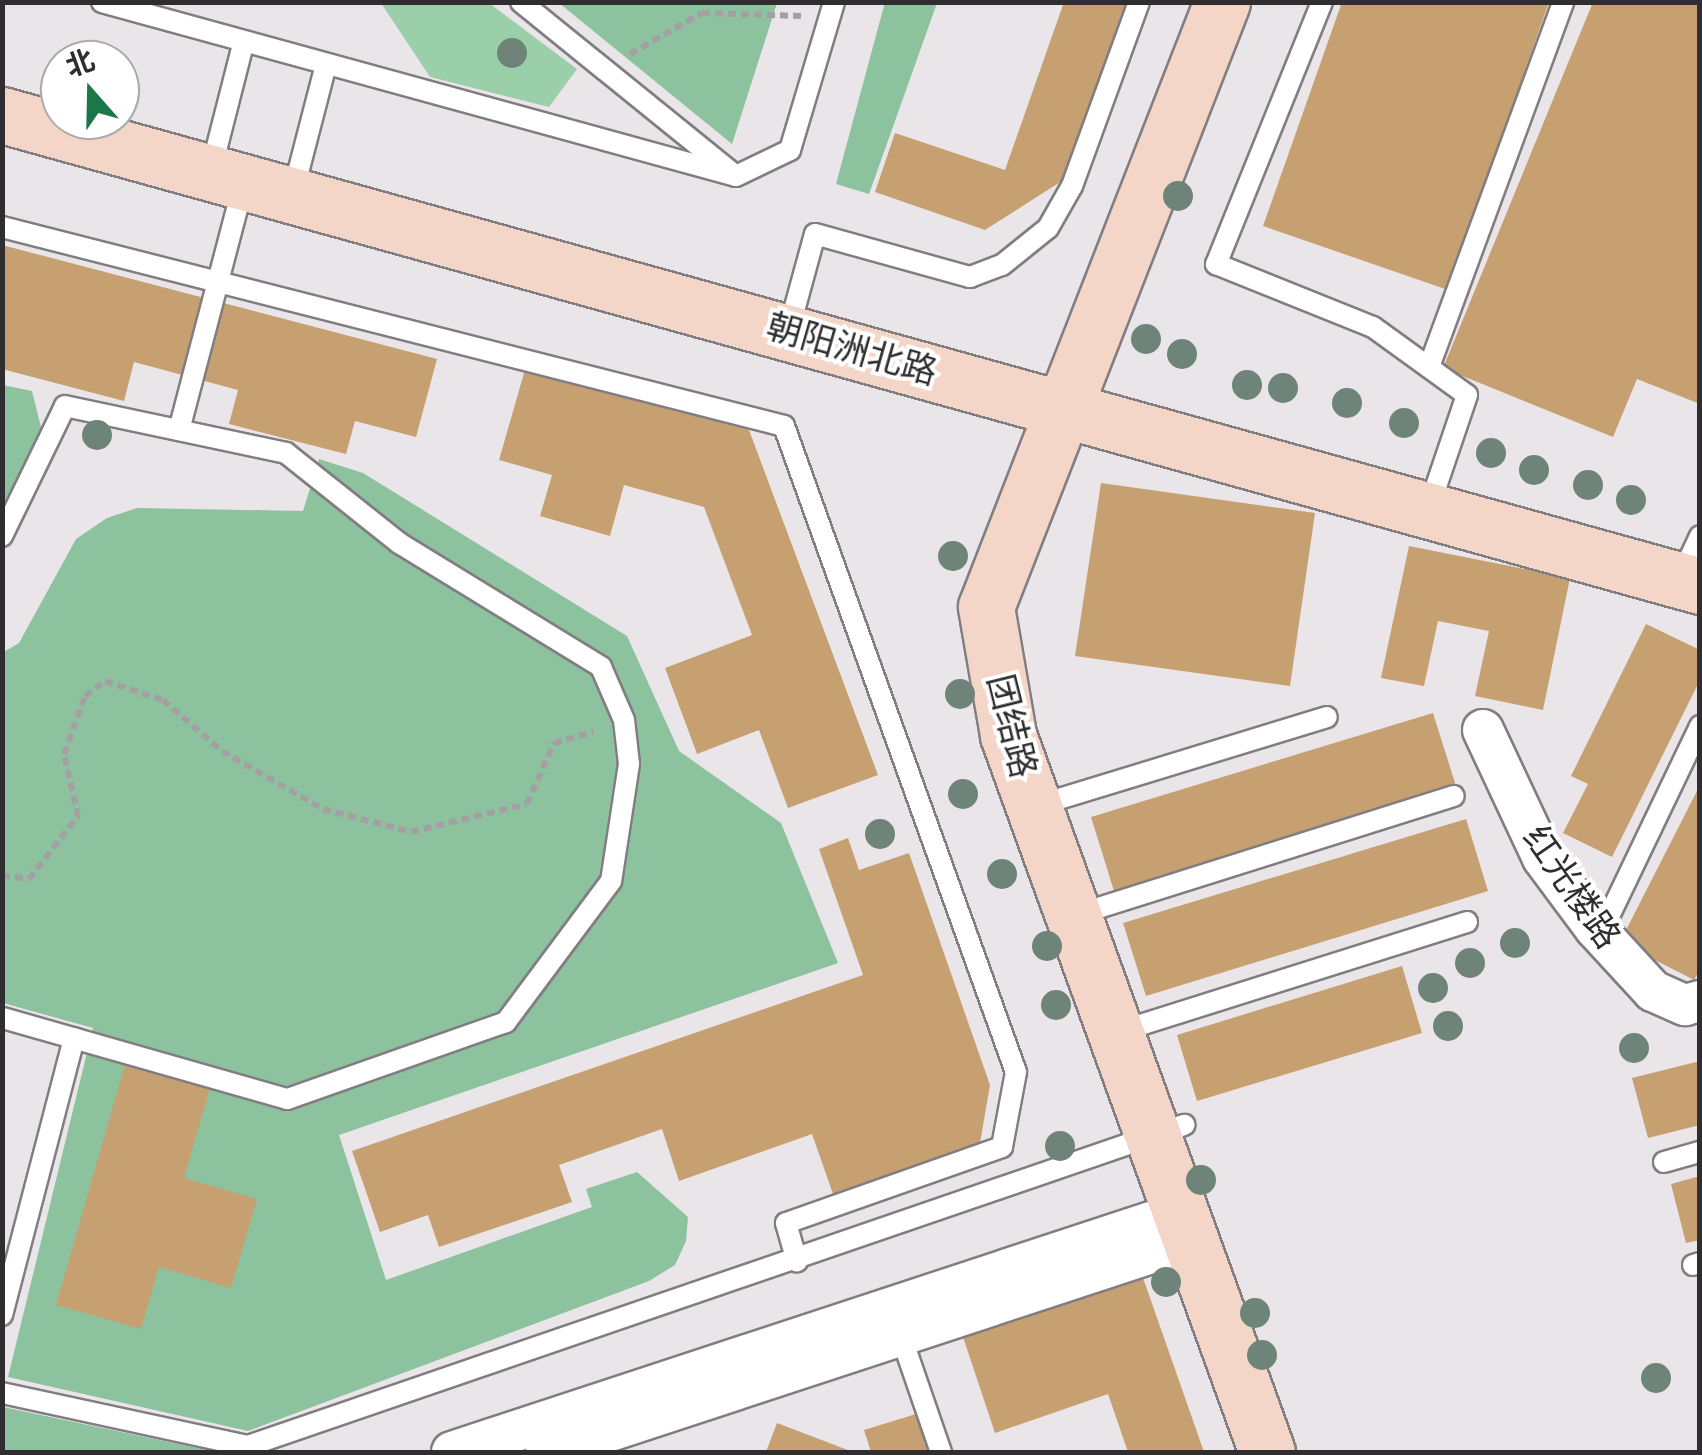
<!DOCTYPE html>
<html>
<head>
<meta charset="utf-8">
<style>
  body { margin:0 }
  #map { position:relative; width:1702px; height:1455px; overflow:hidden; background:#eae5e9; font-family:Helvetica,"Noto Sans SC",sans-serif }
  div>[style] { position:absolute }
  [style*='--x'] { left:calc(var(--x)*1px); top:calc(var(--y)*1px); width:calc(var(--w)*1px); rotate:calc(var(--a)*1deg) }
  .green>* { inset:0; background:#9acfaa }
  .forest>* { inset:0; background:#8cc29d }
  .building>* { inset:0; background:#c6a070 }
  .path>* { height:6px; margin-top:-3px; transform-origin:0; background:repeating-linear-gradient(90deg,#a39fa2 0 8px,transparent 0 13px) }
  .roads { filter:drop-shadow(2px 0 #817d81) drop-shadow(-2px 0 #817d81) drop-shadow(0 2px #817d81) drop-shadow(0 -2px #817d81) }
  .lane>* { height:20px; margin:-10px; padding:0 10px; transform-origin:10px; border-radius:10px; background:#fff }
  .street>* { height:40px; margin:-20px; padding:0 20px; transform-origin:20px; border-radius:20px; background:#fff }
  .secondary>* { height:55px; margin:-27.5px; padding:0 27.5px; transform-origin:27.5px; border-radius:27.5px; background:#f3d6c7 }
  .trees>* { width:30px; height:30px; margin:-15px; border-radius:50%; background:#6e8478 }
  span { translate:-50% -50%; white-space:nowrap; text-align:center; line-height:1.15; -webkit-text-stroke:8px #fff; paint-order:stroke }
  .street-label { font-size:35px; color:#2f2d2f }
  .frame { position:absolute; inset:0; border:5px solid #2f2d2f; pointer-events:none }
  .north { position:absolute; left:40px; top:40px; width:100px; height:100px; box-sizing:border-box; background:#fff; border:2px solid #acabac; border-radius:50%; rotate:340deg; font-size:28px; font-weight:700; line-height:40px; text-align:center; color:#2f2d2f }
  .north::after { content:''; display:block; margin:auto; width:35px; height:45px; background:#1b764a; clip-path:polygon(50% 0,100% 100%,50% 72%,0 100%) }
</style>
</head>
<body>
<div id="map">
  <div class="green">
    <i style="clip-path:polygon(381px 3px,489px 3px,577px 69px,549px 107px,430px 77px)"></i>
  </div>
  <div class="forest">
    <i style="clip-path:polygon(885px 2px,937px 3px,869px 194px,836px 184px)"></i>
    <i style="clip-path:polygon(559px 3px,777px 3px,732px 144px)"></i>
    <i style="clip-path:polygon(3px 385px,32px 391px,42px 431px,3px 509px)"></i>
    <i style="clip-path:polygon(319px 459px,363px 473px,627px 636px,679px 751px,781px 823px,838px 963px,339px 1135px,386px 1280px,592px 1207px,586px 1189px,637px 1172px,688px 1217px,686px 1241px,675px 1265px,649px 1281px,248px 1431px,8px 1377px,93px 1028px,3px 1003px,2px 653px,19px 643px,76px 539px,107px 518px,137px 508px,303px 511px)"></i>
    <i style="clip-path:polygon(3px 1407px,216px 1452px,3px 1452px)"></i>
  </div>
  <div class="building">
    <i style="clip-path:polygon(1064px 2px,1127px 2px,1065px 179px,985px 230px,875px 192px,895px 133px,1005px 170px)"></i>
    <i style="clip-path:polygon(1342px 2px,1549px 2px,1448px 290px,1263px 226px)"></i>
    <i style="clip-path:polygon(1593px 2px,1700px 2px,1700px 404px,1637px 379px,1613px 437px,1443px 368px)"></i>
    <i style="clip-path:polygon(2px 245px,437px 359px,416px 437px,355px 421px,346px 454px,229px 424px,238px 390px,134px 362px,124px 401px,2px 369px)"></i>
    <i style="clip-path:polygon(526px 366px,749px 430px,878px 775px,788px 808px,759px 730px,697px 754px,665px 668px,752px 635px,704px 507px,624px 485px,610px 536px,540px 516px,552px 475px,499px 460px)"></i>
    <i style="clip-path:polygon(1101px 483px,1315px 513px,1290px 686px,1075px 656px)"></i>
    <i style="clip-path:polygon(1409px 546px,1570px 578px,1543px 710px,1475px 696px,1489px 631px,1438px 621px,1424px 686px,1381px 678px)"></i>
    <i style="clip-path:polygon(1646px 624px,1700px 650px,1700px 680px,1612px 857px,1563px 833px,1588px 784px,1571px 776px)"></i>
    <i style="clip-path:polygon(1433px 713px,1456px 786px,1114px 891px,1091px 817px)"></i>
    <i style="clip-path:polygon(1700px 785px,1700px 969px,1694px 980px,1620px 942px)"></i>
    <i style="clip-path:polygon(1466px 819px,1488px 891px,1146px 996px,1123px 923px)"></i>
    <i style="clip-path:polygon(848px 838px,859px 870px,909px 853px,990px 1085px,980px 1143px,833px 1194px,812px 1134px,679px 1181px,662px 1129px,559px 1165px,572px 1202px,439px 1247px,428px 1215px,380px 1232px,352px 1151px,863px 975px,819px 849px)"></i>
    <i style="clip-path:polygon(1402px 966px,1422px 1033px,1197px 1101px,1177px 1035px)"></i>
    <i style="clip-path:polygon(1700px 1061px,1700px 1125px,1648px 1138px,1632px 1078px)"></i>
    <i style="clip-path:polygon(125px 1064px,210px 1088px,184px 1178px,257px 1199px,231px 1288px,159px 1267px,141px 1329px,56px 1305px)"></i>
    <i style="clip-path:polygon(1700px 1176px,1700px 1240px,1686px 1243px,1671px 1184px)"></i>
    <i style="clip-path:polygon(1142px 1275px,1204px 1452px,1128px 1452px,1108px 1394px,995px 1433px,963px 1337px)"></i>
    <i style="clip-path:polygon(916px 1414px,929px 1452px,871px 1452px,864px 1430px)"></i>
    <i style="clip-path:polygon(777px 1423px,853px 1452px,766px 1452px)"></i>
  </div>
  <div class="path">
    <i style="--x:630;--y:54;--w:83;--a:-29.7"></i>
    <i style="--x:702;--y:13;--w:99;--a:1.7"></i>
    <i style="--x:2;--y:876;--w:27;--a:6"></i>
    <i style="--x:29;--y:879;--w:80;--a:-52.1"></i>
    <i style="--x:78;--y:816;--w:64;--a:-102.7"></i>
    <i style="--x:64;--y:754;--w:62;--a:-70.1"></i>
    <i style="--x:85;--y:696;--w:25;--a:-37"></i>
    <i style="--x:105;--y:681;--w:61;--a:18.1"></i>
    <i style="--x:163;--y:700;--w:78;--a:40.8"></i>
    <i style="--x:222;--y:751;--w:116;--a:29.9"></i>
    <i style="--x:323;--y:809;--w:91;--a:14.6"></i>
    <i style="--x:411;--y:832;--w:119;--a:-13.6"></i>
    <i style="--x:527;--y:804;--w:67;--a:-66.1"></i>
    <i style="--x:554;--y:743;--w:41;--a:-15.8"></i>
  </div>
  <div class="roads">
    <div class="lane">
      <i style="--x:102;--y:2;--w:657;--a:15.35"></i>
      <i style="--x:736;--y:176;--w:60;--a:-25.7"></i>
      <i style="--x:790;--y:150;--w:154;--a:-73.4"></i>
      <i style="--x:521;--y:2;--w:269;--a:39"></i>
      <i style="--x:1322;--y:2;--w:283;--a:112"></i>
      <i style="--x:1216;--y:264;--w:169;--a:21.9"></i>
      <i style="--x:1373;--y:327;--w:116;--a:35.9"></i>
      <i style="--x:1467;--y:395;--w:118;--a:108.7"></i>
      <i style="--x:211;--y:170;--w:133;--a:-75.7"></i>
      <i style="--x:293;--y:192;--w:132;--a:-75.5"></i>
      <i style="--x:2;--y:227;--w:807;--a:14.28"></i>
      <i style="--x:784;--y:426;--w:686;--a:70.25"></i>
      <i style="--x:1016;--y:1072;--w:76;--a:100.6"></i>
      <i style="--x:1002;--y:1147;--w:229;--a:160.6"></i>
      <i style="--x:786;--y:1223;--w:40;--a:74"></i>
      <i style="--x:789;--y:329;--w:98;--a:-74.7"></i>
      <i style="--x:815;--y:234;--w:161;--a:15.5"></i>
      <i style="--x:970;--y:277;--w:34;--a:-21"></i>
      <i style="--x:1002;--y:265;--w:59;--a:-38.8"></i>
      <i style="--x:1048;--y:228;--w:48;--a:-60.3"></i>
      <i style="--x:1072;--y:186;--w:196;--a:-70"></i>
      <i style="--x:1429;--y:367;--w:389;--a:-69.8"></i>
      <i style="--x:179;--y:430;--w:255;--a:-75.3"></i>
      <i style="--x:2;--y:536;--w:144;--a:-64.1"></i>
      <i style="--x:65;--y:406;--w:226;--a:12"></i>
      <i style="--x:286;--y:453;--w:144;--a:38.5"></i>
      <i style="--x:399;--y:543;--w:237;--a:31.5"></i>
      <i style="--x:601;--y:667;--w:58;--a:66.5"></i>
      <i style="--x:624;--y:720;--w:44;--a:83.5"></i>
      <i style="--x:629;--y:764;--w:118;--a:98.7"></i>
      <i style="--x:611;--y:881;--w:176;--a:126.7"></i>
      <i style="--x:506;--y:1022;--w:232;--a:160.6"></i>
      <i style="--x:287;--y:1099;--w:296;--a:-164.1"></i>
      <i style="--x:1681;--y:577;--w:45;--a:-65.1"></i>
      <i style="--x:1036;--y:806;--w:304;--a:-17"></i>
      <i style="--x:1076;--y:915;--w:396;--a:-17.5"></i>
      <i style="--x:1600;--y:935;--w:232;--a:-64.4"></i>
      <i style="--x:1118;--y:1032;--w:366;--a:-17.5"></i>
      <i style="--x:1664;--y:1162;--w:37;--a:-16"></i>
      <i style="--x:1693;--y:1265;--w:7;--a:-16"></i>
      <i style="--x:2;--y:1315;--w:286;--a:-75.4"></i>
      <i style="--x:901;--y:1336;--w:123;--a:71"></i>
      <i style="--x:2;--y:1393;--w:252;--a:12.2"></i>
      <i style="--x:248;--y:1446;--w:990;--a:-18.93"></i>
    </div>
    <div class="street">
      <i style="--x:1483;--y:730;--w:141;--a:64.9"></i>
      <i style="--x:1543;--y:858;--w:87;--a:53.4"></i>
      <i style="--x:1595;--y:928;--w:86;--a:47.4"></i>
      <i style="--x:1653;--y:991;--w:35;--a:24"></i>
      <i style="--x:1685;--y:1005;--w:16;--a:-15"></i>
      <i style="--x:452;--y:1452;--w:767;--a:-18.22"></i>
      <i style="--x:546;--y:1452;--w:679;--a:-18.19"></i>
    </div>
    <div class="secondary">
      <i style="--x:1222;--y:2;--w:649;--a:111.31"></i>
      <i style="--x:986;--y:607;--w:130;--a:80.2"></i>
      <i style="--x:1008;--y:735;--w:762;--a:70.14"></i>
      <i style="--x:2;--y:115;--w:1762;--a:15.5"></i>
    </div>
  </div>
  <div class="trees">
    <i style="left:512px;top:53px"></i>
    <i style="left:1178px;top:196px"></i>
    <i style="left:1146px;top:339px"></i>
    <i style="left:1182px;top:354px"></i>
    <i style="left:1247px;top:385px"></i>
    <i style="left:1283px;top:388px"></i>
    <i style="left:1347px;top:403px"></i>
    <i style="left:1404px;top:423px"></i>
    <i style="left:97px;top:435px"></i>
    <i style="left:1491px;top:453px"></i>
    <i style="left:1534px;top:470px"></i>
    <i style="left:1588px;top:485px"></i>
    <i style="left:1631px;top:500px"></i>
    <i style="left:953px;top:556px"></i>
    <i style="left:960px;top:694px"></i>
    <i style="left:963px;top:794px"></i>
    <i style="left:880px;top:834px"></i>
    <i style="left:1002px;top:874px"></i>
    <i style="left:1515px;top:943px"></i>
    <i style="left:1047px;top:946px"></i>
    <i style="left:1470px;top:963px"></i>
    <i style="left:1433px;top:988px"></i>
    <i style="left:1056px;top:1005px"></i>
    <i style="left:1448px;top:1026px"></i>
    <i style="left:1634px;top:1048px"></i>
    <i style="left:1060px;top:1146px"></i>
    <i style="left:1201px;top:1180px"></i>
    <i style="left:1166px;top:1282px"></i>
    <i style="left:1255px;top:1313px"></i>
    <i style="left:1262px;top:1355px"></i>
    <i style="left:1656px;top:1378px"></i>
  </div>
  <div class="street-label">
    <span style="left:852px;top:349px;rotate:16deg">朝阳洲北路</span>
    <span style="left:1012px;top:726px;rotate:76deg">团结路</span>
    <span style="left:1572px;top:887px;rotate:55deg">红光楼路</span>
  </div>
  <div class="frame"></div>
  <div class="north">北</div>
</div>
</body>
</html>
